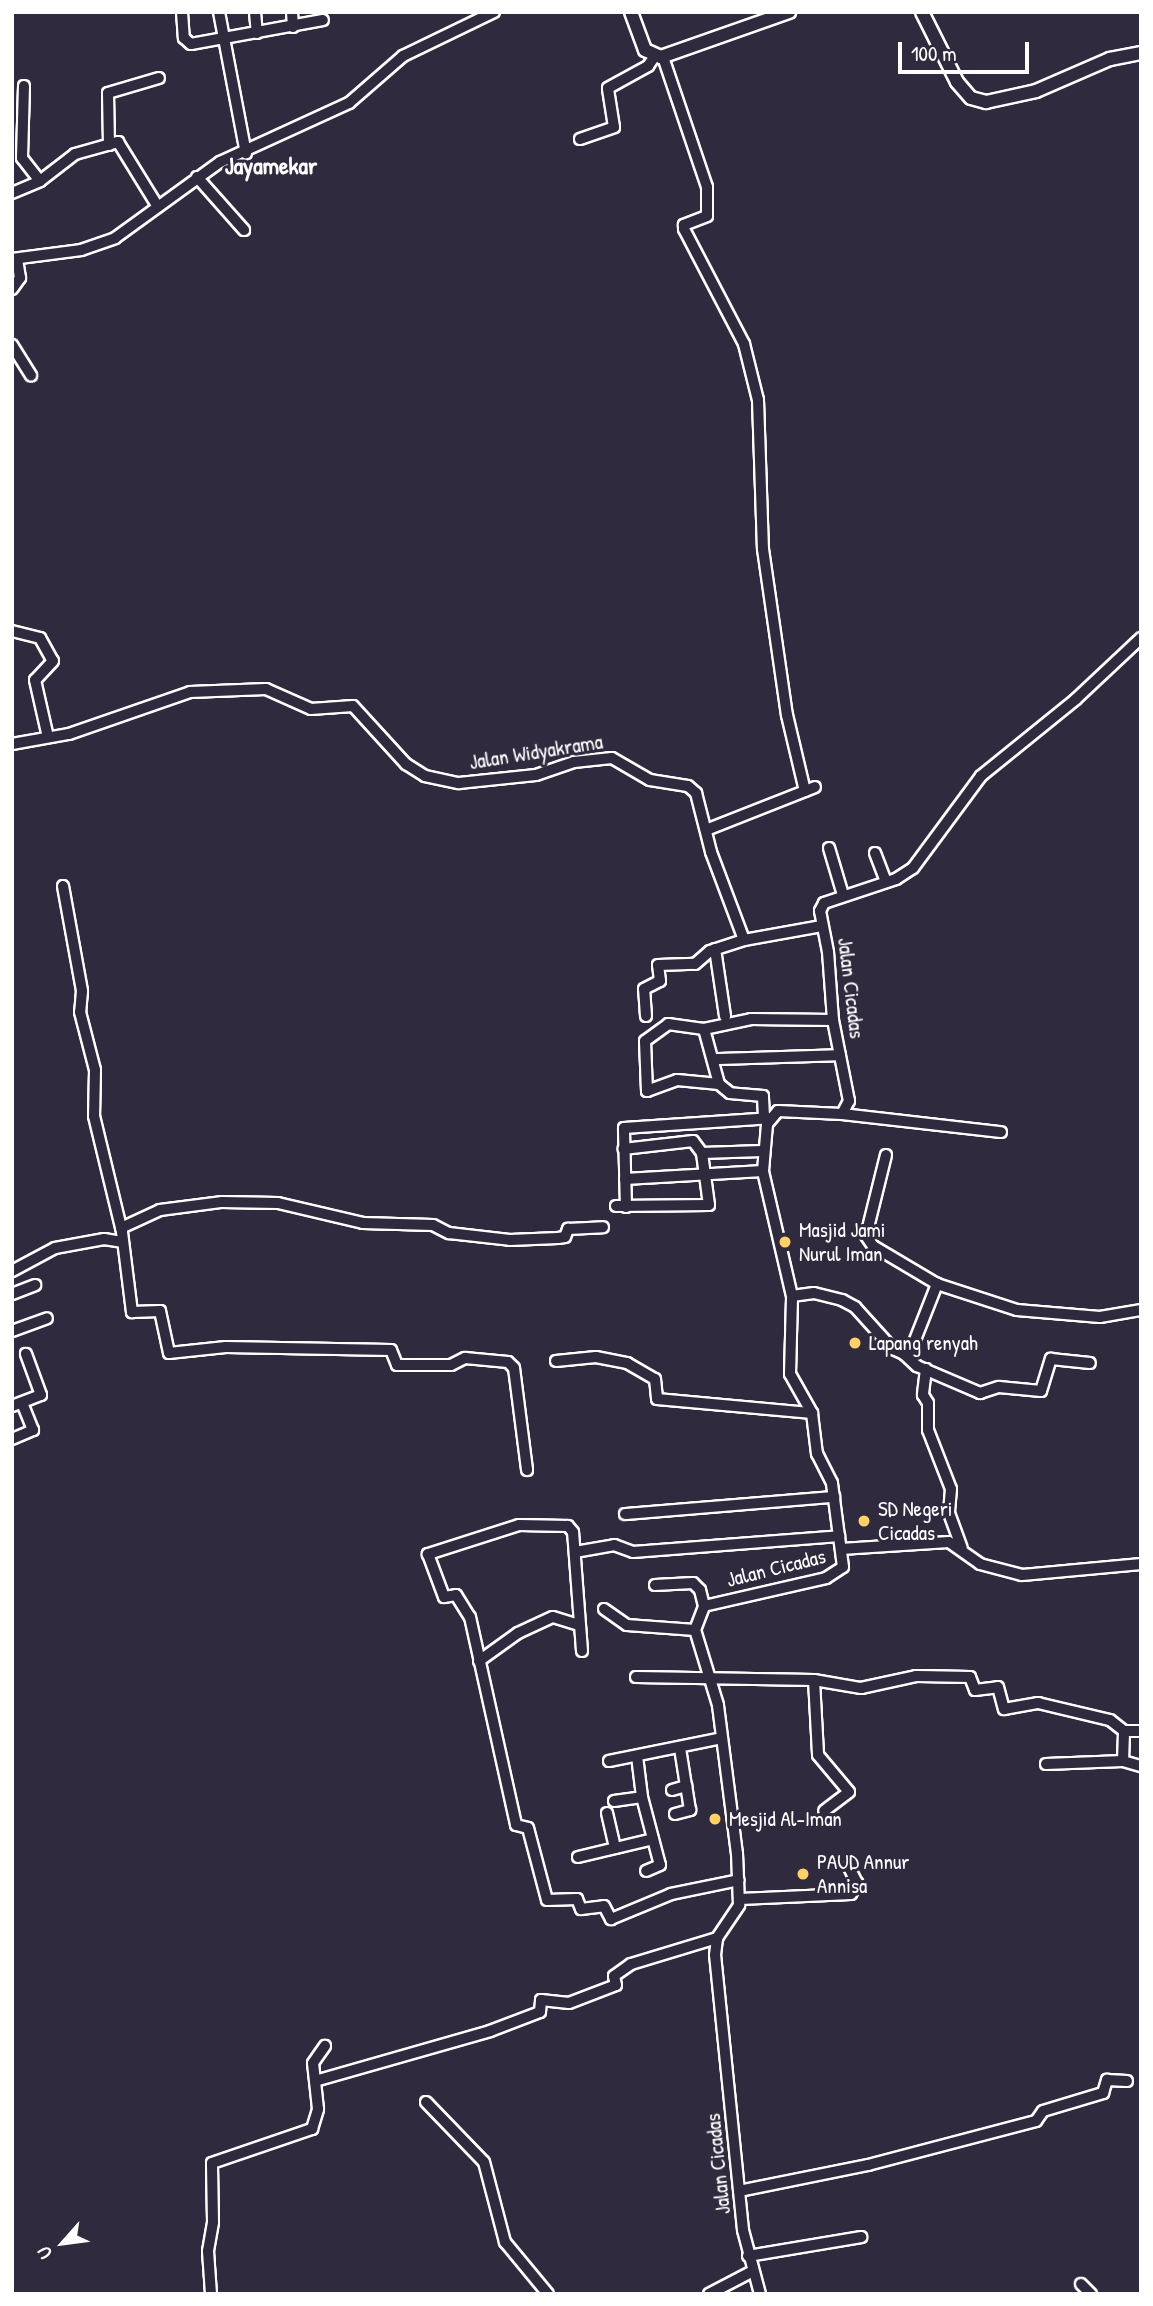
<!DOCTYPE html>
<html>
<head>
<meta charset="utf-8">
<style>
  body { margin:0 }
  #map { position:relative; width:1153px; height:2306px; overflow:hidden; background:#2f2a3d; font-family:"Patrick Hand",sans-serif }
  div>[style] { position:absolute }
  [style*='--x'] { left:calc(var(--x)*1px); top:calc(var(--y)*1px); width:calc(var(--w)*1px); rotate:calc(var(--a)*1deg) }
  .roads { filter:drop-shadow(2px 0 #fff) drop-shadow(-2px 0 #fff) drop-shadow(0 2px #fff) drop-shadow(0 -2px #fff) }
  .minor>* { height:10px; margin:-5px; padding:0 5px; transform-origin:5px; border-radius:5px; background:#2f2a3d }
  .tertiary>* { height:12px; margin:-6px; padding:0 6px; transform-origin:6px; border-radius:6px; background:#2f2a3d }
  .dots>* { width:19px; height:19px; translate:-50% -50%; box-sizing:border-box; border:4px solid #2f2a3d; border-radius:50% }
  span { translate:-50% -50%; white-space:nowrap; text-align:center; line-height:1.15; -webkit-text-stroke:6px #2f2a3d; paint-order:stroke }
  .street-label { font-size:21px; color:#fff }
  .poi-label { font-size:21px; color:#fff }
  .left { translate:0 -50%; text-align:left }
  .quarter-label { font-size:24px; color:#fff; font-weight:700 }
  .frame { position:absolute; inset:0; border:14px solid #fff; pointer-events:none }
  .north { position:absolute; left:28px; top:2208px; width:70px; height:70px; -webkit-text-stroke:5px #2f2a3d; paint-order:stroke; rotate:242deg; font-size:19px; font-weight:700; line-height:28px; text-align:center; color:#fff }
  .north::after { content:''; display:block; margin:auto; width:24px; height:32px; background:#fff; clip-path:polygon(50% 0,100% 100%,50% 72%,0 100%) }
  .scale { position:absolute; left:898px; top:42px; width:131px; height:32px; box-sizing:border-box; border:4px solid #fff; border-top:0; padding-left:9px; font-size:21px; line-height:24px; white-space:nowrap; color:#fff; -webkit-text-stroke:5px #2f2a3d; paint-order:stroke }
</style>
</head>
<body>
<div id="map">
  <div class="roads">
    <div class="minor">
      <i style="--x:182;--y:12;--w:26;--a:86"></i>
      <i style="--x:184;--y:38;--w:9;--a:41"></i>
      <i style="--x:191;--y:44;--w:134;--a:-10.3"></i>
      <i style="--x:219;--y:12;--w:144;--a:79.2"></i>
      <i style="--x:255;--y:12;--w:21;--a:85"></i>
      <i style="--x:292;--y:12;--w:15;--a:86"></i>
      <i style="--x:663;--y:57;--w:137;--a:71.3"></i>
      <i style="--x:707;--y:187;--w:29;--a:90"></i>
      <i style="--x:707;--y:216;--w:25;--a:159"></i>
      <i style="--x:684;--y:225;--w:4;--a:90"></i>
      <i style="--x:684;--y:229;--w:130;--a:62.4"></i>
      <i style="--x:744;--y:344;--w:58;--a:76"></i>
      <i style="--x:758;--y:400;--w:149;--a:88.1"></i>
      <i style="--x:763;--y:549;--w:168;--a:81.8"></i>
      <i style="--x:787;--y:715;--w:78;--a:76.7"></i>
      <i style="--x:24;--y:86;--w:72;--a:91.6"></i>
      <i style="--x:22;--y:158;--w:29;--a:52"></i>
      <i style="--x:580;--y:139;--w:36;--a:-19"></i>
      <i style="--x:614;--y:127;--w:39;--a:-99"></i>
      <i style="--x:608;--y:88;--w:46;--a:-28.8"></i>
      <i style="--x:648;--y:66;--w:12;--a:-55"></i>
      <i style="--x:109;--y:145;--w:52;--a:-91.1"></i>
      <i style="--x:108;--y:93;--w:53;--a:-16.4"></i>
      <i style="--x:197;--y:177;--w:71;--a:48.4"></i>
      <i style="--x:12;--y:193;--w:30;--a:-23"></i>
      <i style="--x:40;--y:181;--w:44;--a:-37.6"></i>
      <i style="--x:75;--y:154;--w:45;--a:-15.6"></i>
      <i style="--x:118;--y:142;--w:76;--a:58.4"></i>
      <i style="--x:12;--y:259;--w:70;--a:-7.4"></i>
      <i style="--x:81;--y:250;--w:36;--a:-19"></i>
      <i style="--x:115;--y:238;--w:130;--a:-35.9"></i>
      <i style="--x:220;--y:162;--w:142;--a:-24.6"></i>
      <i style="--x:349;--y:103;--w:72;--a:-41"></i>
      <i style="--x:403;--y:56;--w:101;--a:-25.8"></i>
      <i style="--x:12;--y:289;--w:14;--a:-54"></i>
      <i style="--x:20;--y:278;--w:19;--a:-99"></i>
      <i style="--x:12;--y:345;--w:36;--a:58"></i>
      <i style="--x:12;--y:631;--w:29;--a:14"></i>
      <i style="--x:40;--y:638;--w:26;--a:61"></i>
      <i style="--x:53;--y:661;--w:26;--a:133"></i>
      <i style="--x:35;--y:680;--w:58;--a:77.2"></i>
      <i style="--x:12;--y:744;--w:58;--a:-10"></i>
      <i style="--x:69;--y:734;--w:128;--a:-19.1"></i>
      <i style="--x:190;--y:692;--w:76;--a:-2.3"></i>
      <i style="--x:266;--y:689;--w:49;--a:24"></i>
      <i style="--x:311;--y:709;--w:42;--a:-4.1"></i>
      <i style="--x:353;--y:706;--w:79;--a:47.6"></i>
      <i style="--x:406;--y:764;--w:22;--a:32"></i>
      <i style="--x:425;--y:776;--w:35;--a:12"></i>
      <i style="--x:459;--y:783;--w:77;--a:-5.9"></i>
      <i style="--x:536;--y:775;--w:40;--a:-18.9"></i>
      <i style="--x:574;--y:762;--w:38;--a:-6"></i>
      <i style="--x:612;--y:758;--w:44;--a:30.1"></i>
      <i style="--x:650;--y:780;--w:38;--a:9"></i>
      <i style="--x:688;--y:786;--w:11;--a:41"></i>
      <i style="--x:696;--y:793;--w:61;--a:75.7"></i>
      <i style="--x:711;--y:852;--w:94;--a:69.4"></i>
      <i style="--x:744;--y:940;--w:79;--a:-10.2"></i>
      <i style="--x:706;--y:830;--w:117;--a:-21.5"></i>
      <i style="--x:829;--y:848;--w:49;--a:73.4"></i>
      <i style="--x:875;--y:853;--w:31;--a:69"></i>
      <i style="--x:63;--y:886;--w:107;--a:79.7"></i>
      <i style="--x:82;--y:991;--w:21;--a:95"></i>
      <i style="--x:80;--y:1012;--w:60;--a:75.5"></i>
      <i style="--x:95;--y:1070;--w:46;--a:91.2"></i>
      <i style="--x:94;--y:1116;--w:119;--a:76.4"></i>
      <i style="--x:122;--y:1232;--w:81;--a:82.9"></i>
      <i style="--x:132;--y:1312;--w:28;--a:-2"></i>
      <i style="--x:160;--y:1311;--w:43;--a:77.9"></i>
      <i style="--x:169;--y:1353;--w:57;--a:-6"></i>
      <i style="--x:226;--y:1347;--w:165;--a:1"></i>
      <i style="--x:391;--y:1350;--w:16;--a:68"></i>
      <i style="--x:397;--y:1365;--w:54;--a:0"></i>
      <i style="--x:451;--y:1365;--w:16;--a:-27"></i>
      <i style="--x:465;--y:1358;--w:43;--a:5.3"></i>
      <i style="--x:508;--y:1362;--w:8;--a:45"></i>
      <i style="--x:514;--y:1368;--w:103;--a:82.7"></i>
      <i style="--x:715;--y:949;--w:68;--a:81.5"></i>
      <i style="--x:646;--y:1016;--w:27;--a:-94"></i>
      <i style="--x:644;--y:989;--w:18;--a:-27"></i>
      <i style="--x:660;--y:981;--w:16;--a:-97"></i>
      <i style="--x:658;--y:965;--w:37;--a:-2"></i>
      <i style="--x:695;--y:964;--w:20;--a:-41"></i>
      <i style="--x:710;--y:951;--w:36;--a:-18"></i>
      <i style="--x:704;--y:1029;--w:57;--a:74.7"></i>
      <i style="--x:716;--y:1059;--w:124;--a:-1.8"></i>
      <i style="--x:842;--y:1114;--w:160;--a:6.5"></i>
      <i style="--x:764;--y:1117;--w:21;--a:-93"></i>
      <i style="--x:763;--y:1096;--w:33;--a:-175"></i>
      <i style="--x:730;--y:1093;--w:14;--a:-141"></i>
      <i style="--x:719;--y:1084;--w:42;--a:-174.6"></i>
      <i style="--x:677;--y:1080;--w:32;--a:160"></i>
      <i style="--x:647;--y:1091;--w:50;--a:-92.3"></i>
      <i style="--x:645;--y:1041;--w:29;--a:-36"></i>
      <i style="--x:668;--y:1024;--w:36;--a:8"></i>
      <i style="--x:704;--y:1029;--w:48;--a:-12"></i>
      <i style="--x:751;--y:1019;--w:82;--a:0.7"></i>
      <i style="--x:702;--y:1153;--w:60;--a:-1.9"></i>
      <i style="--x:886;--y:1155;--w:83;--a:103.9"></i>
      <i style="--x:866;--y:1236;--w:12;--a:55"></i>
      <i style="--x:873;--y:1246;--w:74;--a:30.7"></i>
      <i style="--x:625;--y:1179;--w:138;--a:-3.3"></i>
      <i style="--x:616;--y:1206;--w:93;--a:-0.6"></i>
      <i style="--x:709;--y:1205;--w:52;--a:-97.7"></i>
      <i style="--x:702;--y:1153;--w:15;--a:-127"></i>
      <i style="--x:693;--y:1141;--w:70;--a:173.5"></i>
      <i style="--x:626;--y:1207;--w:79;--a:-91.5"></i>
      <i style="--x:624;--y:1128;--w:145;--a:-3.9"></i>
      <i style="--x:121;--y:1228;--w:43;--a:-24.8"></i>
      <i style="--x:160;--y:1210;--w:63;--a:-7.4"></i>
      <i style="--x:222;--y:1202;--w:56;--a:1"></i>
      <i style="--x:278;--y:1203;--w:87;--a:13.2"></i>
      <i style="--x:363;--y:1223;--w:70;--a:1.6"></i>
      <i style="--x:433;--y:1225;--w:18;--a:27"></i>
      <i style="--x:449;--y:1233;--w:61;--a:6.5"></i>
      <i style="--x:510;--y:1240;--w:48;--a:-2.4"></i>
      <i style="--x:558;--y:1238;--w:7;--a:-8"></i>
      <i style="--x:565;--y:1237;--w:9;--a:-69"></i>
      <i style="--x:568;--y:1229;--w:35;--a:-3"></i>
      <i style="--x:12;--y:1271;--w:49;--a:-28.1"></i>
      <i style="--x:55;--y:1248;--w:50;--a:-10.4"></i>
      <i style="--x:104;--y:1239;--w:18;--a:9"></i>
      <i style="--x:12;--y:1294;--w:25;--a:-21"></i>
      <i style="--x:792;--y:1296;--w:22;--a:-8"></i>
      <i style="--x:814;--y:1293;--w:29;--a:14"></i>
      <i style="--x:842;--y:1300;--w:15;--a:28"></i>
      <i style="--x:855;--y:1307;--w:57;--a:47.9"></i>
      <i style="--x:893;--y:1349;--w:12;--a:24"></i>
      <i style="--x:904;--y:1354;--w:13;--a:-45"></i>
      <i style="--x:913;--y:1345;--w:66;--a:-68.5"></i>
      <i style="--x:937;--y:1284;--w:84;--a:18"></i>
      <i style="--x:1017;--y:1310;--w:83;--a:4.8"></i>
      <i style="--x:1100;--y:1317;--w:42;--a:-9.7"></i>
      <i style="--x:12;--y:1331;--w:37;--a:-20"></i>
      <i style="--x:904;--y:1354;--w:18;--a:43"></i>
      <i style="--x:917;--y:1366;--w:69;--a:23.2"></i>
      <i style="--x:980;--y:1393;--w:20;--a:-18"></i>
      <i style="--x:999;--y:1387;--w:42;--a:5.4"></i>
      <i style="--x:1041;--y:1391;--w:34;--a:-73"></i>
      <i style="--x:1051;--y:1359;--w:39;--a:6"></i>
      <i style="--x:556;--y:1361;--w:40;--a:-5.7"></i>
      <i style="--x:596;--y:1357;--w:32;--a:11"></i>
      <i style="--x:627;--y:1363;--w:32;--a:30"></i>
      <i style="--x:655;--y:1379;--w:20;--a:84"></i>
      <i style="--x:657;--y:1399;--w:156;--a:5.2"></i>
      <i style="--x:926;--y:1369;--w:26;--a:97"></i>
      <i style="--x:923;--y:1395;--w:9;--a:58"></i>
      <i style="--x:928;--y:1403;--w:27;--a:90"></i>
      <i style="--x:928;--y:1430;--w:63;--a:68.7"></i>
      <i style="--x:951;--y:1489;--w:24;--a:95"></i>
      <i style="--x:949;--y:1513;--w:37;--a:70"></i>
      <i style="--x:12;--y:1406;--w:31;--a:-21"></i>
      <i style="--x:41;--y:1395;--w:44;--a:-110.1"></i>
      <i style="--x:12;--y:1439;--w:23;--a:-23"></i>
      <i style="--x:33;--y:1430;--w:29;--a:-112"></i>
      <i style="--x:625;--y:1514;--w:210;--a:-4.7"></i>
      <i style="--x:841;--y:1549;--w:108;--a:-3.7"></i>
      <i style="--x:949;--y:1542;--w:38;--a:35"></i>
      <i style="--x:980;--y:1564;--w:43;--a:14.7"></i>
      <i style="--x:1022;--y:1575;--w:120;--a:-5.3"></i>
      <i style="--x:575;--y:1552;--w:40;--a:-10"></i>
      <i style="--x:614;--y:1545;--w:20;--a:20"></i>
      <i style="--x:633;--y:1552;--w:207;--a:-4.4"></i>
      <i style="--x:655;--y:1585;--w:38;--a:-3"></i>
      <i style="--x:693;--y:1583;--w:10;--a:45"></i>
      <i style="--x:700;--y:1590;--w:16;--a:76"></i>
      <i style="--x:604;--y:1609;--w:28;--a:35"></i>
      <i style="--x:627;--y:1625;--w:68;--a:4.2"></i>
      <i style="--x:582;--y:1651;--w:119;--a:-94.3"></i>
      <i style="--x:573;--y:1532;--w:8;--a:-130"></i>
      <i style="--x:568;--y:1526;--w:49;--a:-178.8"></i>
      <i style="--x:519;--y:1525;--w:96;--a:162.3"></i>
      <i style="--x:428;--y:1554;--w:46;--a:69.6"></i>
      <i style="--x:444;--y:1597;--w:12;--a:-9"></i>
      <i style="--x:456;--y:1595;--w:26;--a:58"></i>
      <i style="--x:470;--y:1617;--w:213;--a:77.5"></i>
      <i style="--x:516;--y:1825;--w:12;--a:14"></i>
      <i style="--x:528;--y:1828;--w:74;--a:75.2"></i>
      <i style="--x:547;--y:1900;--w:30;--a:-2"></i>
      <i style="--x:577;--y:1899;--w:11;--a:68"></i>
      <i style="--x:581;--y:1909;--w:23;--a:-7"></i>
      <i style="--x:604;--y:1906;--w:15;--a:62"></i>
      <i style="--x:611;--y:1919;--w:65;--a:-22.6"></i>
      <i style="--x:671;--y:1894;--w:69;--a:-11.6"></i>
      <i style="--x:479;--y:1661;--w:48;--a:-35.7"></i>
      <i style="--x:518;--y:1633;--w:38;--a:-25"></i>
      <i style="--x:553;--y:1617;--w:28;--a:17"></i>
      <i style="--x:636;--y:1677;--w:178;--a:1"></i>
      <i style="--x:814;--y:1680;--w:48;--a:9.7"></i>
      <i style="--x:861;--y:1688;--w:56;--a:-12.3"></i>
      <i style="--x:916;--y:1676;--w:54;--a:1.1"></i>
      <i style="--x:970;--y:1677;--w:14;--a:69"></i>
      <i style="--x:975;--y:1690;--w:23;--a:-7"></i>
      <i style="--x:998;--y:1687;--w:23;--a:75"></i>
      <i style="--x:1004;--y:1709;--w:35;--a:-10"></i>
      <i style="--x:1038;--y:1703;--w:74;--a:13.3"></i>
      <i style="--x:1110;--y:1720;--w:18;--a:38"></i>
      <i style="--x:1124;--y:1731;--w:17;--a:0"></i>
      <i style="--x:814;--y:1680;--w:75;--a:86.9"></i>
      <i style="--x:818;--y:1755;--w:48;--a:50"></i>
      <i style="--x:849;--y:1792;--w:31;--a:143"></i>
      <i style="--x:637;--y:1756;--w:41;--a:83"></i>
      <i style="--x:642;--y:1797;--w:70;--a:75.2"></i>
      <i style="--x:660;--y:1865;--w:15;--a:157"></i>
      <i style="--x:609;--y:1761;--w:115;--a:-11.5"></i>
      <i style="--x:1123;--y:1761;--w:19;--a:16"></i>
      <i style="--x:1046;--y:1764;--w:77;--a:-2.2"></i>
      <i style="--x:1123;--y:1761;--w:30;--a:-88"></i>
      <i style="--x:672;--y:1790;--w:15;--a:-16"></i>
      <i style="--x:686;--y:1786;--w:39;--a:-99"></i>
      <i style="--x:614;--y:1801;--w:28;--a:-8"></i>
      <i style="--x:607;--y:1813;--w:36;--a:77"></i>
      <i style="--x:675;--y:1814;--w:16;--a:-15"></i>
      <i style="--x:690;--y:1810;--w:24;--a:-99"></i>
      <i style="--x:578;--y:1857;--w:77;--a:-13.5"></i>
      <i style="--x:740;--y:1899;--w:111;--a:-2.6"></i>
      <i style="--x:851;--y:1894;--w:13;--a:-61"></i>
      <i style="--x:857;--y:1883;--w:18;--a:-117"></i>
      <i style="--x:315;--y:2081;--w:182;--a:-15.9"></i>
      <i style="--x:490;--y:2031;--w:53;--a:-20.8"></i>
      <i style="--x:540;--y:2012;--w:12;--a:-85"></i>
      <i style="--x:541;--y:2000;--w:28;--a:6"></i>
      <i style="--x:569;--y:2003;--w:50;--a:-21"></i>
      <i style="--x:616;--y:1985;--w:9;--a:-103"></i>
      <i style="--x:614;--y:1976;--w:21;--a:-35"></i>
      <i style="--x:631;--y:1964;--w:90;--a:-16.8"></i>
      <i style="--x:426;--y:2102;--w:83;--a:46"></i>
      <i style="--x:484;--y:2162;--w:83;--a:75.3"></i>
      <i style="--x:505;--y:2242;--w:67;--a:50.4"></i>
      <i style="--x:739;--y:2191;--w:132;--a:-11.4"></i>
      <i style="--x:868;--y:2165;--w:174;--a:-14.7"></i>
      <i style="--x:1036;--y:2121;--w:12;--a:-55"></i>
      <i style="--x:1043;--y:2111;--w:63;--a:-16.7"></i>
      <i style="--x:1103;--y:2093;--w:14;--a:-73"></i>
      <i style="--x:1107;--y:2080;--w:20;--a:3"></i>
      <i style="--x:748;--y:2256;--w:115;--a:-9.5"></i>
      <i style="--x:1081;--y:2284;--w:14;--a:45"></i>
      <i style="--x:211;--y:2294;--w:43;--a:-94"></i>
      <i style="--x:208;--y:2251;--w:29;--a:-80"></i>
      <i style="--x:213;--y:2222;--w:59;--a:-91"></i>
      <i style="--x:212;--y:2163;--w:106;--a:-18.8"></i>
      <i style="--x:312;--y:2129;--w:21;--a:-73"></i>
      <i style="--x:318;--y:2109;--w:46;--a:-96.2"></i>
      <i style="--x:313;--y:2063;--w:21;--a:-55"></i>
      <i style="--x:709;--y:2294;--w:47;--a:-27.6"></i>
      <i style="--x:760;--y:2294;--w:66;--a:-104.9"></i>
      <i style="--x:743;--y:2230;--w:276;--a:-95.8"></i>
      <i style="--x:715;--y:1955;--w:17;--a:-83"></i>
      <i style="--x:717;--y:1938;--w:40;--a:-56"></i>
      <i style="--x:739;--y:1905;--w:51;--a:-92.2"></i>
      <i style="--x:737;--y:1854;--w:150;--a:-97.3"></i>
      <i style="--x:718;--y:1705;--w:78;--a:-107"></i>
      <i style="--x:695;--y:1630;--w:26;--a:-69"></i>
      <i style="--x:704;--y:1606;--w:125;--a:-12.9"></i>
      <i style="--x:826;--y:1578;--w:20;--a:-33"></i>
      <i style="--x:843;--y:1567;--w:85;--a:-97.5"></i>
      <i style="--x:832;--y:1483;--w:33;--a:-117"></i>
      <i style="--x:817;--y:1454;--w:41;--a:-97"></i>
      <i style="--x:812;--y:1413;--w:45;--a:-119.4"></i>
      <i style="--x:790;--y:1374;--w:78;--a:-88.5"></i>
      <i style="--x:792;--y:1296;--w:128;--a:-103.1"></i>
      <i style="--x:763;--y:1171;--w:47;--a:-85.1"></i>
      <i style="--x:767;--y:1124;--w:17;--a:-50"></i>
      <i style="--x:778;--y:1111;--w:64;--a:2.7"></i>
      <i style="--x:842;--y:1114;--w:15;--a:-62"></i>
      <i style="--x:849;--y:1101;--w:83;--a:-101.2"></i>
      <i style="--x:833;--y:1020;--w:68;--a:-94.2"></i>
      <i style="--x:828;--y:952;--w:42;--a:-101"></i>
      <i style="--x:820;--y:911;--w:9;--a:-63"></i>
      <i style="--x:824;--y:903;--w:76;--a:-18.4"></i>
      <i style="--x:896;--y:879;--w:20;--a:-33"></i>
      <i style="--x:913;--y:868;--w:114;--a:-53.5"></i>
      <i style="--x:981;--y:776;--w:122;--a:-39"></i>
      <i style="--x:1076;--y:699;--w:89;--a:-43.2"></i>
    </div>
    <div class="tertiary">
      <i style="--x:631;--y:12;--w:40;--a:69.8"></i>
      <i style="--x:645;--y:50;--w:17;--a:24"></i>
      <i style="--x:661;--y:57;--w:136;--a:-19.4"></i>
      <i style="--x:922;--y:12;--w:78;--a:63.4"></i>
      <i style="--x:957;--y:82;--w:21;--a:49"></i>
      <i style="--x:971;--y:98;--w:16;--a:15"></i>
      <i style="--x:986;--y:102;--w:51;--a:-12.4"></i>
      <i style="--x:1036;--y:91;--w:81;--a:-23.4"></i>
      <i style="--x:1110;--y:59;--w:32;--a:-11"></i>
    </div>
  </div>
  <div class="dots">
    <i style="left:785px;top:1242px;background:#ffd166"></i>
    <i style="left:855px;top:1343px;background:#ffd166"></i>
    <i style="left:864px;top:1521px;background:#ffd166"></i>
    <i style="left:715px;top:1819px;background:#ffd166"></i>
    <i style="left:803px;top:1874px;background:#ffd166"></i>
  </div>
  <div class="street-label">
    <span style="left:536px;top:752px;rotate:-9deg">Jalan Widyakrama</span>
    <span style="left:851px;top:988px;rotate:83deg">Jalan Cicadas</span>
    <span style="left:776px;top:1568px;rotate:-14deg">Jalan Cicadas</span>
    <span style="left:718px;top:2164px;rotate:-96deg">Jalan Cicadas</span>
  </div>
  <div class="poi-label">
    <span class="left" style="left:799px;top:1242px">Masjid Jami<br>Nurul Iman</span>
    <span class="left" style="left:869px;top:1343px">Lapang renyah</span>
    <span class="left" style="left:878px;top:1521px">SD Negeri<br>Cicadas</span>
    <span class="left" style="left:729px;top:1819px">Mesjid Al-Iman</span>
    <span class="left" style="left:817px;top:1874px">PAUD Annur<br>Annisa</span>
  </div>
  <div class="quarter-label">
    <span style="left:271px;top:166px">Jayamekar</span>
  </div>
  <div class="frame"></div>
  <div class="north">U</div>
  <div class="scale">100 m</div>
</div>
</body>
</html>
